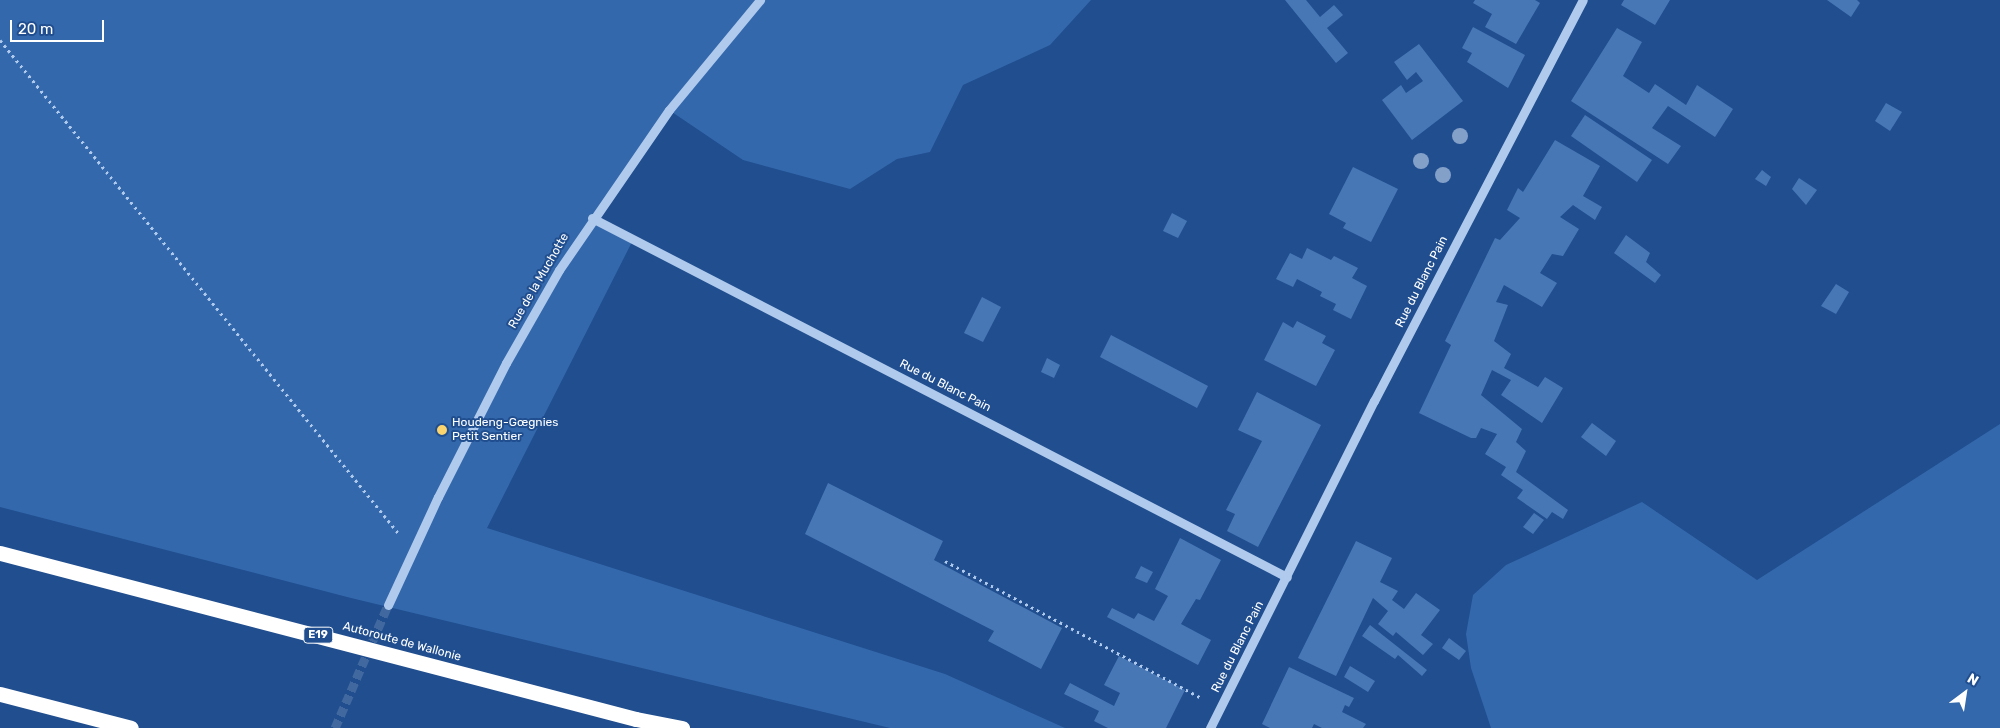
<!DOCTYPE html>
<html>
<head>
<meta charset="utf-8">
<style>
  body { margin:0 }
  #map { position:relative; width:2000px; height:728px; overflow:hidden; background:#204e8f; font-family:Rubik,sans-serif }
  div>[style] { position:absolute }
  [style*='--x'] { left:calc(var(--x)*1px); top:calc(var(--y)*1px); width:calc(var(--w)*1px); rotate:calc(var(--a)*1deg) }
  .green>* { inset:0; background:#3368ac }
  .building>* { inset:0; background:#4877b6 }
  .minor-tunnel>* { height:9px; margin-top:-4.5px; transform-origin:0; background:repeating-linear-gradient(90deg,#4169a0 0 9px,transparent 0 13.5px) }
  .path>* { height:3px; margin-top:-1.5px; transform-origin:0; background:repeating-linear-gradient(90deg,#afcaed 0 2.5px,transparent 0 6.5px) }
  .minor>* { height:9px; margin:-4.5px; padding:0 4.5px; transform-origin:4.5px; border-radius:4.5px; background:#afcaed }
  .highway>* { height:15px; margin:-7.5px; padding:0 7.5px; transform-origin:7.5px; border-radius:7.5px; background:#fff }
  .trees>* { width:16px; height:16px; margin:-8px; border-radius:50%; background:#83a0c9 }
  .dots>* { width:14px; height:14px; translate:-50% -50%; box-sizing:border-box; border:2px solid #204e8f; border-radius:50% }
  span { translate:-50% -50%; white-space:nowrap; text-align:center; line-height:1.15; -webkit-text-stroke:4px #204e8f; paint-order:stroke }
  .shield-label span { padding:1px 4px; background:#204e8f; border:1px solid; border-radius:4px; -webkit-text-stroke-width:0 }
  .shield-label { font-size:11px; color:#fff; font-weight:700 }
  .street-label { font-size:12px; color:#fff }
  .poi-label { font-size:12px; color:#fff }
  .left { translate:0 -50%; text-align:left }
  .north { position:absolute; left:1940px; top:668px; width:50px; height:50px; -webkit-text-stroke:4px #204e8f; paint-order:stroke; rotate:31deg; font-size:14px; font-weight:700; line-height:20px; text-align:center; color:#fff }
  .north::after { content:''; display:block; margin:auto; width:18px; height:22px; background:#fff; clip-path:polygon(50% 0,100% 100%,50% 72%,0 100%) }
  .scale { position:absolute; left:10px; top:20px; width:94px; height:22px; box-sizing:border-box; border:2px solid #fff; border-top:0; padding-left:6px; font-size:15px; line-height:18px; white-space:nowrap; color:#fff; -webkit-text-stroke:4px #204e8f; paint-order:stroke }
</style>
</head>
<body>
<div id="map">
  <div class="green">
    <i style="clip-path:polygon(0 0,1091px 0,1050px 45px,963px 85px,930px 152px,897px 159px,850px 189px,743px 160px,669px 110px,592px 218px,633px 240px,487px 528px,945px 674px,1065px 728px,890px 728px,351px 598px,0 507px)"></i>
    <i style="clip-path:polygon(2000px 424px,2000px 728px,1491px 728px,1471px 668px,1466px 634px,1473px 595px,1506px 565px,1642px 502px,1757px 580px)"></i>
  </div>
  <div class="building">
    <i style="clip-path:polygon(1285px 0,1306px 0,1320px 17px,1334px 5px,1343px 15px,1327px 28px,1348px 53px,1336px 63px)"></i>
    <i style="clip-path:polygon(1475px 0,1535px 0,1540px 3px,1516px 44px,1485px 27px,1492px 14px,1473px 3px)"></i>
    <i style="clip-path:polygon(1624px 0,1670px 0,1655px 25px,1621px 5px)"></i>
    <i style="clip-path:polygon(1827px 0,1857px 0,1860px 3px,1851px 17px)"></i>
    <i style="clip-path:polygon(1473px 27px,1525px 55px,1508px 88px,1467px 62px,1472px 53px,1462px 48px)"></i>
    <i style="clip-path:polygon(1617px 28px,1642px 42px,1623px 76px,1649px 93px,1655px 84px,1686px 105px,1697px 85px,1733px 109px,1715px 137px,1668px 106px,1652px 128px,1681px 146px,1668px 164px,1571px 101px)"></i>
    <i style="clip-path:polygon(1419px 44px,1463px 101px,1412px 140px,1382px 100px,1401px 85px,1406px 93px,1423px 81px,1416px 72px,1407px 80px,1394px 62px)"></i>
    <i style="clip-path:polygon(1886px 103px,1902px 112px,1890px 131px,1875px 121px)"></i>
    <i style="clip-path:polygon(1585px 115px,1652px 160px,1637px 182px,1571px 136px)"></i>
    <i style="clip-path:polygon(1555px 140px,1600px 166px,1583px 196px,1602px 207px,1595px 220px,1573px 205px,1560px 217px,1579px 229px,1563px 256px,1552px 254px,1540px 273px,1557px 283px,1542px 307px,1504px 285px,1496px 302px,1508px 305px,1494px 341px,1511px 354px,1504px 368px,1538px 387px,1545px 377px,1563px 388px,1542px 423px,1501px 395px,1511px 380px,1492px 370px,1481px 395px,1522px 429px,1516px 442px,1526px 451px,1516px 472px,1568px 510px,1563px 519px,1552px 512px,1547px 519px,1517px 498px,1523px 490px,1501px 475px,1506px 467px,1485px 454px,1497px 434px,1481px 428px,1476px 438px,1471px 438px,1419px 413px,1451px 345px,1445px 341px,1495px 238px,1500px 240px,1520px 218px,1507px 210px,1518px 188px,1523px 192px)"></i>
    <i style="clip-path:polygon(1353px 167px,1398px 189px,1371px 242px,1343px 228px,1346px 223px,1329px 214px)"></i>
    <i style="clip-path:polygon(1762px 170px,1771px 177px,1766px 186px,1755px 179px)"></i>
    <i style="clip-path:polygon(1799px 178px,1817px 190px,1806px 205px,1792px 189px)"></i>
    <i style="clip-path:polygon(1172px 213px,1187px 221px,1178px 238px,1163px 231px)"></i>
    <i style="clip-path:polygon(1626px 235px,1650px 253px,1646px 262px,1661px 275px,1655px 283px,1614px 253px)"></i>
    <i style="clip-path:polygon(1307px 248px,1331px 260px,1334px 256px,1358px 268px,1352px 278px,1367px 286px,1351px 319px,1333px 310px,1336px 304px,1320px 296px,1322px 292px,1297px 279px,1293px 287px,1276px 279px,1290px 253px,1302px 259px)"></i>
    <i style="clip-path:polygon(1836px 284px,1849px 292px,1836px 314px,1821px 306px)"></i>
    <i style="clip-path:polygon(982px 297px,1001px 307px,983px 342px,964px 333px)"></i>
    <i style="clip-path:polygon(1297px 321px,1326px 336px,1322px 343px,1335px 350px,1316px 386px,1264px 360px,1283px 322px,1293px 328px)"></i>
    <i style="clip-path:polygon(1111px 335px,1208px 386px,1197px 408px,1100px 357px)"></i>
    <i style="clip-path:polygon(1047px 358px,1060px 365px,1054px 378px,1041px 372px)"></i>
    <i style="clip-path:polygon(1257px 392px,1321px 425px,1258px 547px,1227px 531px,1235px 514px,1226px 510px,1262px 441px,1238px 430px)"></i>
    <i style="clip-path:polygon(1592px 423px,1616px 441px,1606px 456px,1581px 437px)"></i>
    <i style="clip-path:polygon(828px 483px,943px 541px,934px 560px,1062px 628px,1041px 669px,988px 641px,994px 631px,805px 534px)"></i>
    <i style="clip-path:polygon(1534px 513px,1544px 520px,1533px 534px,1523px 527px)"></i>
    <i style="clip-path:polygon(1180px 538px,1221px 560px,1200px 600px,1196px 599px,1181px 624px,1211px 640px,1198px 665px,1107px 617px,1112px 608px,1134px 619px,1138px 613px,1154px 621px,1168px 596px,1155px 589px)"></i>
    <i style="clip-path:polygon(1356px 541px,1392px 558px,1380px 582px,1398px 591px,1392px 600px,1404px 609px,1416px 593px,1440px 610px,1421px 635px,1433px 644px,1423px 655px,1396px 632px,1393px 636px,1378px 624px,1388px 611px,1373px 598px,1336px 676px,1298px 658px)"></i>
    <i style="clip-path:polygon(1141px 566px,1153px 572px,1147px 583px,1135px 578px)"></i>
    <i style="clip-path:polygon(1370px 625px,1427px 670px,1422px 676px,1398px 655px,1395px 659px,1362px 636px)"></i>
    <i style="clip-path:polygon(1449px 638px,1466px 651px,1459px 660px,1442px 648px)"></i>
    <i style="clip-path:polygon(1119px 656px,1185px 690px,1166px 728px,1108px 728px,1094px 721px,1099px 711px,1064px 694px,1070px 683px,1114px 706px,1120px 693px,1104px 685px)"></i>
    <i style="clip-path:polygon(1350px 666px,1375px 681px,1368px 692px,1344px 677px)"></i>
    <i style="clip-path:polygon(1289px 667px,1354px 698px,1349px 707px,1345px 705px,1342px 712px,1366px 724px,1363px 728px,1322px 728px,1314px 724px,1312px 728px,1270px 728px,1262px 724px)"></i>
  </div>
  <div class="minor-tunnel">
    <i style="--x:335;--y:728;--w:134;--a:-66.7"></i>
  </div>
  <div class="path">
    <i style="--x:0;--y:40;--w:635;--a:51.07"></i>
    <i style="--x:945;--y:561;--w:291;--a:28.1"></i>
  </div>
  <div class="minor">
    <i style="--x:592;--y:218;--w:782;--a:27.32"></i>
    <i style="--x:388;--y:605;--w:119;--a:-65.2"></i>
    <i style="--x:438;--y:497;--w:150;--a:-63.1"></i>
    <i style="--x:506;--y:363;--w:107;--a:-60.3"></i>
    <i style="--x:559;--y:270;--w:194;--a:-55.5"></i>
    <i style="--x:669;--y:110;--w:143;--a:-50.4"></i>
    <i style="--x:1210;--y:728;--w:366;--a:-63.4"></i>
    <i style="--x:1374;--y:401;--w:452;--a:-62.5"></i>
  </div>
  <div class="highway">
    <i style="--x:0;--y:553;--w:657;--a:14.63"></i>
    <i style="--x:636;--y:719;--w:47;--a:11.1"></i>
    <i style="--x:0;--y:694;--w:135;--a:14.5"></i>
  </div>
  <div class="trees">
    <i style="left:1460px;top:136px"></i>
    <i style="left:1421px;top:161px"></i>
    <i style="left:1443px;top:175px"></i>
  </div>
  <div class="dots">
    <i style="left:442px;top:430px;background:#fad46f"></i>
  </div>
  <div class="shield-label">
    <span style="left:318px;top:635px">E19</span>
  </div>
  <div class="street-label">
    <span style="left:539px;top:281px;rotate:-60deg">Rue de la Muchotte</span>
    <span style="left:1422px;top:282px;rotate:-63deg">Rue du Blanc Pain</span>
    <span style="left:945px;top:386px;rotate:27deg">Rue du Blanc Pain</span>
    <span style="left:402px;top:642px;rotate:15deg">Autoroute de Wallonie</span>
    <span style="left:1238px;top:647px;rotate:-63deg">Rue du Blanc Pain</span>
  </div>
  <div class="poi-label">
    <span class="left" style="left:452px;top:430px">Houdeng-Gœgnies<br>Petit Sentier</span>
  </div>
  <div class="north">N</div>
  <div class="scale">20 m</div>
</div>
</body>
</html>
